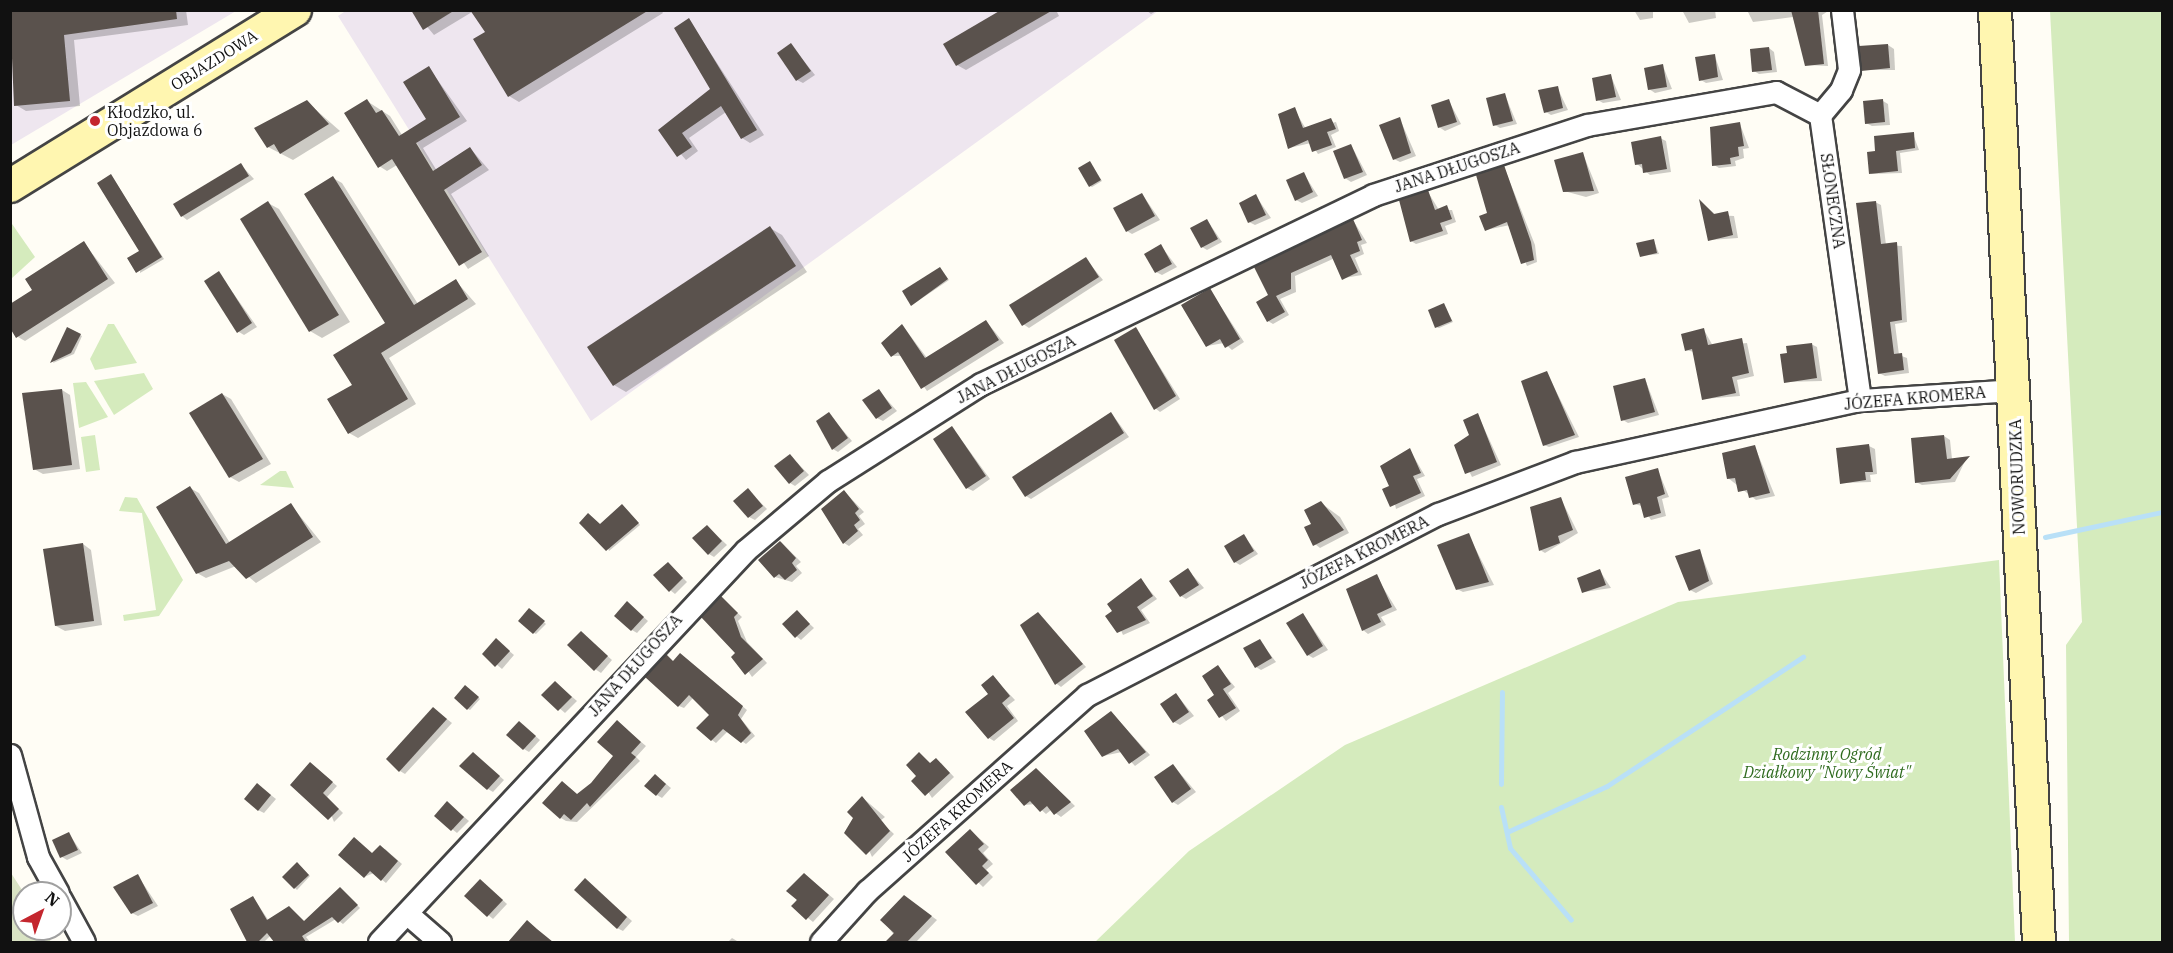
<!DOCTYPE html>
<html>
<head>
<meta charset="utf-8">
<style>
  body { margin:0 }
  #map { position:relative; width:2173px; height:953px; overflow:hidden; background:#fffdf5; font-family:"IBM Plex Serif",serif }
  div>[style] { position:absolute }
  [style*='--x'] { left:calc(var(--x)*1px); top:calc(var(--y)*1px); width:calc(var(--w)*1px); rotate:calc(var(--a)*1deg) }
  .industrial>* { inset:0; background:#eee6ef }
  .green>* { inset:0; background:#d5ebbd }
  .cemetery>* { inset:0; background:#d9e3c4 }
  .shadow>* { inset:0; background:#0003 }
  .stream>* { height:5px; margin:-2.5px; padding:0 2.5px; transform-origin:2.5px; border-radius:2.5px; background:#b9e0f7 }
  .building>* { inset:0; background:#5a524d }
  .roads { filter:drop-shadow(2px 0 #444) drop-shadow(-2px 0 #444) drop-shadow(0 2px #444) drop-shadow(0 -2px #444) }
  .street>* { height:21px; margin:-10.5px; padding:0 10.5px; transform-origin:10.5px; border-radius:10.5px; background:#fff }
  .secondary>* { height:32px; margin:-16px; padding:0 16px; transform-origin:16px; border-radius:16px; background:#fff6b0 }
  .dots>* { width:16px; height:16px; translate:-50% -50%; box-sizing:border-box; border:3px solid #fff; border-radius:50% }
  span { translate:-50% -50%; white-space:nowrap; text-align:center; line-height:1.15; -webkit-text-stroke:6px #fff; paint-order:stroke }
  .street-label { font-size:16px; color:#111 }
  .poi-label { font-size:16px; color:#111 }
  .left { translate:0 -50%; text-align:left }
  .park-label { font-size:16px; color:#2f6b1f; font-style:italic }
  .frame { position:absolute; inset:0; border:12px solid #111; pointer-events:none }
  .north { position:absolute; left:12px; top:881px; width:60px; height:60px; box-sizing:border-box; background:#fff; border:2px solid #a0a0a0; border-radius:50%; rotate:41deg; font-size:16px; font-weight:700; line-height:24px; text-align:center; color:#111 }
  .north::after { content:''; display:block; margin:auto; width:21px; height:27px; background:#c4262e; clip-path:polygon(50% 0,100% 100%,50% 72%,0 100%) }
</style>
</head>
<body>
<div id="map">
  <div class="industrial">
    <i style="clip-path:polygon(11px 10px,236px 11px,11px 145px)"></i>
    <i style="clip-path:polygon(347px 10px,1158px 11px,591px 421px,338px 16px)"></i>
  </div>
  <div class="green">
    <i style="clip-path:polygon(2050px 11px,2162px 11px,2162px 942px,2069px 942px,2066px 645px,2082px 622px)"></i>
    <i style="clip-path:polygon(10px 221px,35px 257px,11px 279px,10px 279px)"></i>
    <i style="clip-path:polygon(108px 324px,114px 324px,137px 363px,95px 370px,90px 359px)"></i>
    <i style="clip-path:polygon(144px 373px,153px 389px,114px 415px,94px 381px)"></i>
    <i style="clip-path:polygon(86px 382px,108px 417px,79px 428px,73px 383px)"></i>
    <i style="clip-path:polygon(95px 435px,100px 470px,86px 472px,81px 437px)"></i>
    <i style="clip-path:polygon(280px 471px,286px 471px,294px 488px,260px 485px)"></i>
    <i style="clip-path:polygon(125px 497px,137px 498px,183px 580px,159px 616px,124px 621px,123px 615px,156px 610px,142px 513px,119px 511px)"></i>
    <i style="clip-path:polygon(1999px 560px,2015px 942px,1095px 942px,1189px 851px,1345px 745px,1678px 602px)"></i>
  </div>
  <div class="cemetery">
    <i style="clip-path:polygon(11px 873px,24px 893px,24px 929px,44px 929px,51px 942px,11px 942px)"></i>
  </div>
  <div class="shadow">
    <i style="clip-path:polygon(10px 10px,186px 10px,188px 25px,74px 40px,80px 106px,26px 111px,16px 105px)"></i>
    <i style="clip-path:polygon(413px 10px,661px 10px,663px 13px,519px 102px,509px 96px,487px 33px,472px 12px,434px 35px)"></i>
    <i style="clip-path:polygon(1004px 10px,1056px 10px,1059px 16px,966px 70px,957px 65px)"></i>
    <i style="clip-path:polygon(1146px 10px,1158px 10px,1151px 14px)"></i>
    <i style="clip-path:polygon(1634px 10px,1653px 10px,1653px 18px,1640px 20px)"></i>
    <i style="clip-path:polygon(1682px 10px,1715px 10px,1716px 18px,1689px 23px)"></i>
    <i style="clip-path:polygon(1747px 10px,1830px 10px,1822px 15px,1828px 66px,1806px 65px,1793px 17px,1753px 22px)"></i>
    <i style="clip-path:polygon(689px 20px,764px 135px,750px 143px,742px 138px,726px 112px,689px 138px,698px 151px,686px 160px,660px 130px,712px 89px)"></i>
    <i style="clip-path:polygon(791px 45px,815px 75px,803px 83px,797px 80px)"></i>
    <i style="clip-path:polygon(1888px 45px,1894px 49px,1895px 70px,1863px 70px,1861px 48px)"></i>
    <i style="clip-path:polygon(1769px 48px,1774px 52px,1777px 72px,1759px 74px,1754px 71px)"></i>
    <i style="clip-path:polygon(1715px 56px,1723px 80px,1706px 83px,1701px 80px)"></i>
    <i style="clip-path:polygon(1663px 66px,1672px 89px,1655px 93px,1649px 89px)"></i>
    <i style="clip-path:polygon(429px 68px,467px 121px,423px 148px,437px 171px,470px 148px,489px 170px,451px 194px,489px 256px,468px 269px,397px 165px,387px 171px,379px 166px,367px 101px,390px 116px,402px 135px,428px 119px)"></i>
    <i style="clip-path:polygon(1611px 76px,1621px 100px,1603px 103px,1598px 100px)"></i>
    <i style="clip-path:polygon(1557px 87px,1568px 110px,1551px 115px,1546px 112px)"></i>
    <i style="clip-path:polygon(1505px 95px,1517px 124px,1500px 128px,1495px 125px)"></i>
    <i style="clip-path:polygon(1449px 101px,1461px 124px,1445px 131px,1439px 127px)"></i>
    <i style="clip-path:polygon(1883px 101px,1888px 104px,1890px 125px,1872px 126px,1866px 123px)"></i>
    <i style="clip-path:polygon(307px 102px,340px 131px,293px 160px,268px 147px)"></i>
    <i style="clip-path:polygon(1294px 109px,1306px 129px,1336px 122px,1339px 131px,1331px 135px,1336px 147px,1318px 154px,1311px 143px,1289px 148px)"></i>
    <i style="clip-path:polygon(1400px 119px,1416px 156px,1400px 162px,1394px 159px)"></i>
    <i style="clip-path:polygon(1740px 124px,1749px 148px,1743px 149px,1744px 158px,1735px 161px,1736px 166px,1719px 168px,1714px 165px)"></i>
    <i style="clip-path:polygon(1913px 134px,1919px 150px,1900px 153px,1902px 173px,1871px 174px,1876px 152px)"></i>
    <i style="clip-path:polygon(1660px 138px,1666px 141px,1671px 172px,1650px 175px,1637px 164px)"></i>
    <i style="clip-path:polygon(1351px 145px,1367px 175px,1351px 182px,1345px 178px)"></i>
    <i style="clip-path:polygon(1583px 154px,1599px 193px,1586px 197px,1564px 191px)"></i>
    <i style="clip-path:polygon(1090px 162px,1102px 181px,1092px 187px,1090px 186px)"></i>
    <i style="clip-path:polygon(241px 165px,254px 179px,187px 220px,182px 216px)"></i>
    <i style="clip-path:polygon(1504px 167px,1535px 245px,1537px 262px,1527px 266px,1510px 225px,1486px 230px)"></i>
    <i style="clip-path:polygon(1304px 174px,1318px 196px,1302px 203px,1296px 200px)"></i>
    <i style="clip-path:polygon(111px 175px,164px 259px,140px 273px,141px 252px)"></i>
    <i style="clip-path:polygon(333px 178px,342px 183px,418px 304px,456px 281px,476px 304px,389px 358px,416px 404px,358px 438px,349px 433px,354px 385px,387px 324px)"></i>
    <i style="clip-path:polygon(1428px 192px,1439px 210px,1452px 210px,1456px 222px,1445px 226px,1448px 234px,1416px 244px,1411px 241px)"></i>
    <i style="clip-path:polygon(1142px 194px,1160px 220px,1132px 234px,1127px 231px)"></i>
    <i style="clip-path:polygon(1256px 196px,1271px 218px,1255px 225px,1249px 222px)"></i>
    <i style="clip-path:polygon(1701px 202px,1716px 215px,1734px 216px,1738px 238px,1710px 240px)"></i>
    <i style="clip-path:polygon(1875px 202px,1881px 205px,1886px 245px,1902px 246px,1907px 322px,1895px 324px,1899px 355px,1907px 358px,1909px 373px,1885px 376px,1879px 373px)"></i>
    <i style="clip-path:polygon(268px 203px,279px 209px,350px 322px,322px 338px,310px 331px)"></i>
    <i style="clip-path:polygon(1207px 220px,1222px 242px,1207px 250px,1202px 247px)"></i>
    <i style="clip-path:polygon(1353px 220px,1367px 243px,1361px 245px,1364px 254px,1355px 258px,1362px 275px,1344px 278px,1335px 258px,1295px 276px,1296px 292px,1280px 299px,1289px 315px,1273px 324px,1268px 321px,1270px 296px,1256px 267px)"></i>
    <i style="clip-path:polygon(770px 228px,782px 235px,807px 272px,626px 392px,614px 385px)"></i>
    <i style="clip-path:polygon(1654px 241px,1659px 254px,1641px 256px)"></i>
    <i style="clip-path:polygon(84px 243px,115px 283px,25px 341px,18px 337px)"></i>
    <i style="clip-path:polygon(1161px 246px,1177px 267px,1162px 275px,1156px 272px)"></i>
    <i style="clip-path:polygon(1086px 259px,1103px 280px,1029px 328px,1023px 324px)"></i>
    <i style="clip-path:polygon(940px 268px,949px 280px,912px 305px)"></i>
    <i style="clip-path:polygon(219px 273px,257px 327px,244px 335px,239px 332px)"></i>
    <i style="clip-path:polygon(1210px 290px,1244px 342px,1232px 350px,1224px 343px,1207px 346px,1183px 305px)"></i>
    <i style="clip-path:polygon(1444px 305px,1453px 322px,1439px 328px,1436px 327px)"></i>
    <i style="clip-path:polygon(986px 321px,1004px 343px,927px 391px,902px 356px,892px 356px,903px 326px,927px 358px)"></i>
    <i style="clip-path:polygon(68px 329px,82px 336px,74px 354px,53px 363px)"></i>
    <i style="clip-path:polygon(1136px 329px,1180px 399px,1160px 412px,1155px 408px)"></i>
    <i style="clip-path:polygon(1704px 330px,1713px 346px,1747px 343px,1754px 376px,1737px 380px,1740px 396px,1703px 399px,1694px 352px,1686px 350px)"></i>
    <i style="clip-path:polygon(1811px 344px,1817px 347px,1822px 381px,1785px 382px)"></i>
    <i style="clip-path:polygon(1547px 373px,1579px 437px,1549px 447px,1544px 445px)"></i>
    <i style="clip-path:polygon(1645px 379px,1659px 415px,1628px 423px,1623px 420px)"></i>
    <i style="clip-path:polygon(62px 390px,70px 395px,80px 469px,43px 474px,34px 469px)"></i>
    <i style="clip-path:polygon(879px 391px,897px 411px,883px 421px,877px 418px)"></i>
    <i style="clip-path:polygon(222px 394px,231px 399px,271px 464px,239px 482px,230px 477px)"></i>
    <i style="clip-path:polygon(829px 414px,852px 441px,838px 452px,833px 449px)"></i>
    <i style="clip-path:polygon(1112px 414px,1129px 437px,1031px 499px,1026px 496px)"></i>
    <i style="clip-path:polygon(1478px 415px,1501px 465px,1472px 477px,1456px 445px,1471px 436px)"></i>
    <i style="clip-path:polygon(952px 427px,990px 479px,973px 491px,967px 488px)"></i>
    <i style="clip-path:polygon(1944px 436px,1950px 440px,1952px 459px,1965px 461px,1955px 482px,1922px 485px,1916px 482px)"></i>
    <i style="clip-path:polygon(1869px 446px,1875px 449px,1877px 474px,1870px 475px,1871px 482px,1842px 483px)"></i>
    <i style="clip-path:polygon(1755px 447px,1775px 496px,1756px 500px,1728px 478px)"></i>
    <i style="clip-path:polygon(1410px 450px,1425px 476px,1417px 479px,1425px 496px,1396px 509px,1391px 486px)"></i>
    <i style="clip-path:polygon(790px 455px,809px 475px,795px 486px,790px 483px)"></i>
    <i style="clip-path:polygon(1658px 470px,1669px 497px,1662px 499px,1666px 516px,1651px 520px,1642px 506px,1634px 504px)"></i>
    <i style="clip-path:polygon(190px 488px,199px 493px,230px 543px,291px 505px,321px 542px,256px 583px,236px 566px,206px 578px,197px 573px)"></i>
    <i style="clip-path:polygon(748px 490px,767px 509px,755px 520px,749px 517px)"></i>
    <i style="clip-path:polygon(844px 491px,864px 512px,859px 516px,865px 524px,858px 529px,863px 535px,849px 546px,844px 543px)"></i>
    <i style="clip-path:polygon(1561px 499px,1578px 533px,1545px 553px,1540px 550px)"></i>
    <i style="clip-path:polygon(1321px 503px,1340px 517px,1349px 533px,1320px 548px,1315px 544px,1313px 525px)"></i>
    <i style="clip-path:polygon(624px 508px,640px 525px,609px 551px,600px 525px)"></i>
    <i style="clip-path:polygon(707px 526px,727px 545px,714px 557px,709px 554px)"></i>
    <i style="clip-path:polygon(1468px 534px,1494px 585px,1463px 592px,1457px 589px)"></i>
    <i style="clip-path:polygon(1244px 536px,1258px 554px,1240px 565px,1235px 562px)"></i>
    <i style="clip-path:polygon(781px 542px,801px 562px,796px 566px,802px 573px,792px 582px,775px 577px)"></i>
    <i style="clip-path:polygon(83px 544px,91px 550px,102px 625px,65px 631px,56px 626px)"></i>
    <i style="clip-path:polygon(1700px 551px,1713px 584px,1696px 593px,1690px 590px)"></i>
    <i style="clip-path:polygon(668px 563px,687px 582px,675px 594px,670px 590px)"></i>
    <i style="clip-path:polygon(1188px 570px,1204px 588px,1186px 599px,1181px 596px)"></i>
    <i style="clip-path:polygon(1600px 571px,1611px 588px,1584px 592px)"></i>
    <i style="clip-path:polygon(1376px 576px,1397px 610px,1381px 617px,1386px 625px,1368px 634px,1363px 630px)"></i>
    <i style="clip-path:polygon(1141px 580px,1157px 599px,1141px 610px,1150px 623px,1123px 635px,1109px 604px)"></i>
    <i style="clip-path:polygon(721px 598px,742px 617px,738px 621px,747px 642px,767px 663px,752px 677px,737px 654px)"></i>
    <i style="clip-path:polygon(627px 603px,648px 621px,637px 633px,632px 630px)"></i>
    <i style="clip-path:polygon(532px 611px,546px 624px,536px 634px,534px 633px)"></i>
    <i style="clip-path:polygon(797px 612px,814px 628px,801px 640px,796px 636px)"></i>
    <i style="clip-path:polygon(1038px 614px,1086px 667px,1061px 687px,1057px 684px)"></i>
    <i style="clip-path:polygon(1303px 614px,1328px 650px,1313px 658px,1308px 655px)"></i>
    <i style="clip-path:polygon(581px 633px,612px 660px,601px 673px,595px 669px)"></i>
    <i style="clip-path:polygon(496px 640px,514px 655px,502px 669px,484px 654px)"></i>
    <i style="clip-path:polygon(1260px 641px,1276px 662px,1261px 670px,1256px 667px)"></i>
    <i style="clip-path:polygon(684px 658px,747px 710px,741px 719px,755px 736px,746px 744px,728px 731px,716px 743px,712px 740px,699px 728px,711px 715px,693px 698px,684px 708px,679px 706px,647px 676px)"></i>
    <i style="clip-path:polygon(1218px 667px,1235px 687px,1228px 693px,1240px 711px,1226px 721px,1209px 700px,1216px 695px)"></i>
    <i style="clip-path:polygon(993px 677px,1015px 700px,1007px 706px,1018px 721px,994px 741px,989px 738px)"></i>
    <i style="clip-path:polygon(556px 683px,577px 701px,565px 713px,544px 695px)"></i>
    <i style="clip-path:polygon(468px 688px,480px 699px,470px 710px,468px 709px)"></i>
    <i style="clip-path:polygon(1176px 694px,1194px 716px,1180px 725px,1174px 722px)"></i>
    <i style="clip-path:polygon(434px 709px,452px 723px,405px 774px,400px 771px)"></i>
    <i style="clip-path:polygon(1111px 712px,1150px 755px,1135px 766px,1122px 752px,1103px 756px)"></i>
    <i style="clip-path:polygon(519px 722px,540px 740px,529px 752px,524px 749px)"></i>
    <i style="clip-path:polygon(617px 722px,646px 746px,636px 757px,640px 761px,577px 822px,566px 821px,561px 818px,562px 782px,578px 795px,592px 784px,615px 756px)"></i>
    <i style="clip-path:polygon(473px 753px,504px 780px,493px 792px,488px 789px)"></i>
    <i style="clip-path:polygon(919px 754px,931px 764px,941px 763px,954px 777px,932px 798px,918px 776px)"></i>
    <i style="clip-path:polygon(311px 764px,337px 786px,327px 797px,343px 813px,334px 822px)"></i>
    <i style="clip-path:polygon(1173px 765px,1196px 792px,1178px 805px,1173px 802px)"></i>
    <i style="clip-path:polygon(1037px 770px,1075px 806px,1061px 817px,1051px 810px,1046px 814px,1035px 804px,1025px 805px)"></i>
    <i style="clip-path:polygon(660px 779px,671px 788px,662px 798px,657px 795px)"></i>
    <i style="clip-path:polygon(258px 785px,276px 799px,264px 813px,258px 810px)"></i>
    <i style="clip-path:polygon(863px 798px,885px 817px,880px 821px,894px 834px,872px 857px,855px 818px)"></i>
    <i style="clip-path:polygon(447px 803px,469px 821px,457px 833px,436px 816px)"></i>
    <i style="clip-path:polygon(970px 830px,989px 847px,983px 853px,993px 864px,986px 870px,993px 877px,983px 887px,947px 852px)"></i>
    <i style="clip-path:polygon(69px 834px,82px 853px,67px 860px,62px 857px)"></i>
    <i style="clip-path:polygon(385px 849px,402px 864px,386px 883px,374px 873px,364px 877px,373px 855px)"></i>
    <i style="clip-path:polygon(300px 866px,310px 876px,297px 890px,284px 877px)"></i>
    <i style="clip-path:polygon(138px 876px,158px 906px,138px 916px,132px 913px)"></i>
    <i style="clip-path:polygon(809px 878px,834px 899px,813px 922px,793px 906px)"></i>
    <i style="clip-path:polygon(585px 880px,632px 921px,623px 931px,617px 928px)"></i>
    <i style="clip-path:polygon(485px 884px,507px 904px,493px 919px,466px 896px)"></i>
    <i style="clip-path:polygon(341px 889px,360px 908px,343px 924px,336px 919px,306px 937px,310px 942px,275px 942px,271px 935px,264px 942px,252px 942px,232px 909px,253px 897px,269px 921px,289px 907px,305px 922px)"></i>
    <i style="clip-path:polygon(909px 900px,937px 920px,916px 942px,900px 942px,882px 920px)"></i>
    <i style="clip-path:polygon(732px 938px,737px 941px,738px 942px,728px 942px)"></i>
  </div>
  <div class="stream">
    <i style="--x:2045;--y:537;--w:120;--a:-12.1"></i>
    <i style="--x:1501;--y:784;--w:92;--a:-89.4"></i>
    <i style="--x:1501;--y:807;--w:42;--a:77.6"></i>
    <i style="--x:1510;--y:848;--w:94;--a:49.7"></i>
    <i style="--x:1507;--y:832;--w:110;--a:-24.7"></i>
    <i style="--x:1607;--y:786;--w:235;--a:-33.4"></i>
  </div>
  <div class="building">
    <i style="clip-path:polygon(10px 10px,176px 10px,177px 19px,64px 35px,70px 101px,14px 106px)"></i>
    <i style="clip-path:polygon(411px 10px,455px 10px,423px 30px)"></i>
    <i style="clip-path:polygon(470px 10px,649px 10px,508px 97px,473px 39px,485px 32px)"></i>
    <i style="clip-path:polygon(1001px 10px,1053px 10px,956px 66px,943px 44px)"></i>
    <i style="clip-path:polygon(1791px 10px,1818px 10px,1824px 64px,1805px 66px)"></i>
    <i style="clip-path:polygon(689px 18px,757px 130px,741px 139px,721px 106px,682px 133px,692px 147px,677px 157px,658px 130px,710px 89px,674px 28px)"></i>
    <i style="clip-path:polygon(791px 43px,811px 71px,796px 81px,777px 53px)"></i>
    <i style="clip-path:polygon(1888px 44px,1890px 68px,1861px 71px,1859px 46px)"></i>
    <i style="clip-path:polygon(1769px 47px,1772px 70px,1752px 72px,1750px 49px)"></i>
    <i style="clip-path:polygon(1715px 54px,1718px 77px,1699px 81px,1695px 57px)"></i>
    <i style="clip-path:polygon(1663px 64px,1667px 87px,1648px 90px,1644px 68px)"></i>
    <i style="clip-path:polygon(429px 66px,460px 117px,416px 143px,433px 171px,470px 147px,482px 165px,444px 190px,482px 252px,459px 266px,392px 159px,378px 168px,344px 113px,367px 99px,376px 113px,382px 110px,399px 136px,426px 119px,403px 82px)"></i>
    <i style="clip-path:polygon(1611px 74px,1616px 97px,1596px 101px,1592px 78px)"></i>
    <i style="clip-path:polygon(1558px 86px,1563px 108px,1544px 113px,1538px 90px)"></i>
    <i style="clip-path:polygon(1505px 93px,1513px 121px,1493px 126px,1486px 98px)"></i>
    <i style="clip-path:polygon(1449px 99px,1457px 122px,1438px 128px,1431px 105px)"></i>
    <i style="clip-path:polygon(1883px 99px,1885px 122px,1865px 124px,1863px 101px)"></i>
    <i style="clip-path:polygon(307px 100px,329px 124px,280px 154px,274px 144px,267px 148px,254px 128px)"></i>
    <i style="clip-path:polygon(1295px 107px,1303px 128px,1331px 118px,1336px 129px,1327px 132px,1332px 145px,1312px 152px,1308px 140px,1288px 149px,1278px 114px)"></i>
    <i style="clip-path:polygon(1400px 117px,1411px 153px,1393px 160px,1379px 125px)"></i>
    <i style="clip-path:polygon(1740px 122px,1744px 146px,1738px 147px,1739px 156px,1730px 158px,1731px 164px,1712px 166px,1710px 127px)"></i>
    <i style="clip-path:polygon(1914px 132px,1915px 148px,1896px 151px,1898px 171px,1869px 174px,1867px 152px,1875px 151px,1874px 136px)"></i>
    <i style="clip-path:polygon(1661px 136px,1667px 169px,1643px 173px,1642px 164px,1635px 165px,1631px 142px)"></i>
    <i style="clip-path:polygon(1351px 144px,1363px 172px,1344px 179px,1333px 151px)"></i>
    <i style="clip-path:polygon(1583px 152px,1594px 191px,1563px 192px,1554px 160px)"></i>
    <i style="clip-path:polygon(1090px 161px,1101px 180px,1089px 187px,1078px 168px)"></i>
    <i style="clip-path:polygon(241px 163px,249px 176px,181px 217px,173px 204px)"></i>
    <i style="clip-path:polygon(1504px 165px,1531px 242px,1534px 260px,1521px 264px,1507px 222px,1485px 231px,1479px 216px,1487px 213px,1476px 175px)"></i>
    <i style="clip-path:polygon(1304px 172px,1313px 192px,1295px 201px,1286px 180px)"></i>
    <i style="clip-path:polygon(111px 174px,162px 257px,136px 273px,127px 258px,139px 251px,97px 183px)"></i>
    <i style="clip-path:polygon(333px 176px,414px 305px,456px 279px,468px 299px,381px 353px,408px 399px,348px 434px,327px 399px,352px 385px,333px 355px,385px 323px,304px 194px)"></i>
    <i style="clip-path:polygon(1428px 190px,1435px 210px,1447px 205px,1452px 219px,1440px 223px,1443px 231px,1410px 242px,1399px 200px)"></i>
    <i style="clip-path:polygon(1142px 193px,1155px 216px,1126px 232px,1113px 208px)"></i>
    <i style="clip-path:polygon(1256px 194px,1266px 215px,1248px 223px,1239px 203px)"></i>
    <i style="clip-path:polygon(1699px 199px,1714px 214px,1728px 211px,1733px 235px,1708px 241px)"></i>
    <i style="clip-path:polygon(268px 201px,339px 315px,309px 332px,240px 219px)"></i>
    <i style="clip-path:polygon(1876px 201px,1881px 244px,1897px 242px,1902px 320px,1890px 322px,1894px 354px,1902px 353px,1904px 370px,1878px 374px,1856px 203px)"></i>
    <i style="clip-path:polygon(1207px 219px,1218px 239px,1201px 248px,1190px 228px)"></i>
    <i style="clip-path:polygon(1353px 219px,1362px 240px,1357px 242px,1360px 251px,1350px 255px,1358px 272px,1342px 280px,1331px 255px,1291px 273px,1291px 289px,1276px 296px,1285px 312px,1267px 322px,1256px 302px,1268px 295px,1254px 267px)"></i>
    <i style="clip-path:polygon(770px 226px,796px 266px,613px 386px,587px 347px)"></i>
    <i style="clip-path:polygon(1654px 239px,1657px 253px,1640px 257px,1636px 243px)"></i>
    <i style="clip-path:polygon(84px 241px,108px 279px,16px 338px,10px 328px,10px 304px,32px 290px,25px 279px)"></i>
    <i style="clip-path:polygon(1161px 244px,1172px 264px,1155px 273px,1144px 254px)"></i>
    <i style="clip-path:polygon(1086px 257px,1099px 277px,1022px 326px,1009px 305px)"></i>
    <i style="clip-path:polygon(940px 267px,948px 279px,911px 306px,902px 291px)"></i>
    <i style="clip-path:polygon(219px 271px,252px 323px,237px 333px,204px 281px)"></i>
    <i style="clip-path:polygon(1210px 288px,1240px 339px,1225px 348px,1220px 339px,1206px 347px,1181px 305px)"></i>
    <i style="clip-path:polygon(1444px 303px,1452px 321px,1435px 328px,1428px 310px)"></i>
    <i style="clip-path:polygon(986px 320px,999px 340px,921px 389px,898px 352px,891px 357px,881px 343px,902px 324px,925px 358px)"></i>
    <i style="clip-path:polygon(67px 327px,81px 334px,71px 353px,50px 363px)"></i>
    <i style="clip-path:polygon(1136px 327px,1176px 396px,1154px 410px,1114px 340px)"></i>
    <i style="clip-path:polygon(1704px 328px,1708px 345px,1742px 338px,1749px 373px,1732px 377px,1736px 393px,1702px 400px,1692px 349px,1685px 351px,1681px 334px)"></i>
    <i style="clip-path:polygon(1812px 343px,1817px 378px,1784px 383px,1780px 354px,1787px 353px,1786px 346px)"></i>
    <i style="clip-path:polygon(1547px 371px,1575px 435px,1543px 446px,1521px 381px)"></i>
    <i style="clip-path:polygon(1645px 378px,1655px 412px,1621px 421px,1613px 386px)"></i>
    <i style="clip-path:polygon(62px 389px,72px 465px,33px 470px,22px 393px)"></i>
    <i style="clip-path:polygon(879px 389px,892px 408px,876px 419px,862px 400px)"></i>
    <i style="clip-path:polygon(222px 393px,263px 459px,229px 478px,189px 413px)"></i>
    <i style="clip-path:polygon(829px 412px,848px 438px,832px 450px,816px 421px)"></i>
    <i style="clip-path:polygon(1111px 412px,1124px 433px,1025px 497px,1012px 477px)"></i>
    <i style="clip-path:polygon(1478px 413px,1497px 462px,1465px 474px,1454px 445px,1469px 435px,1463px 420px)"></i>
    <i style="clip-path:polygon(952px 426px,986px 476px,966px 489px,933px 439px)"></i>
    <i style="clip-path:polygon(1944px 435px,1947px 459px,1970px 456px,1950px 479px,1915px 483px,1911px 438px)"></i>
    <i style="clip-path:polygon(1869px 444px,1873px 472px,1865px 472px,1866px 480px,1840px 484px,1836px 448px)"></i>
    <i style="clip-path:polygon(1755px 445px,1770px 493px,1749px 498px,1747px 490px,1738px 492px,1735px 478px,1727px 479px,1722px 453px)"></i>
    <i style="clip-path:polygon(1410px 448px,1421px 473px,1413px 476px,1421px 493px,1390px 507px,1382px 489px,1389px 486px,1380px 466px)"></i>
    <i style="clip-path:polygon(790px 454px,804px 471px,789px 484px,774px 466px)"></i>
    <i style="clip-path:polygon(1658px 468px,1665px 494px,1657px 497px,1661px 513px,1644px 518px,1640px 503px,1633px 505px,1625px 477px)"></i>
    <i style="clip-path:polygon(190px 486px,226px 544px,291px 503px,313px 537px,246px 579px,229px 561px,196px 574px,156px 507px)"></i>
    <i style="clip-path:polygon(748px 488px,763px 506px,748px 518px,733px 501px)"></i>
    <i style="clip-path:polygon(844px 490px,859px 509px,855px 513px,860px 520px,854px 525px,858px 531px,843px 544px,821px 509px)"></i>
    <i style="clip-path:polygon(1561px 497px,1573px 530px,1558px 536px,1560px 543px,1539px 551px,1530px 507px)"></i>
    <i style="clip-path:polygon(1321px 501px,1344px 530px,1313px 546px,1304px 527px,1311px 524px,1304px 510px)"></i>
    <i style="clip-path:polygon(622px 504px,639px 523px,606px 551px,579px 523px,588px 513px,600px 524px)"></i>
    <i style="clip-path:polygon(707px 525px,722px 541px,708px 555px,692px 538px)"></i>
    <i style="clip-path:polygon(1469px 533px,1489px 582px,1456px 590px,1437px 545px)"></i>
    <i style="clip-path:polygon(1244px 534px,1254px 551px,1234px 563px,1224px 546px)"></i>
    <i style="clip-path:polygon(780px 541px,796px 558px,792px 563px,797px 570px,785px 580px,779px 574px,774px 578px,758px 560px)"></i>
    <i style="clip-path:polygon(83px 543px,94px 621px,55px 626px,43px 549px)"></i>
    <i style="clip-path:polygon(1700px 549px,1709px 581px,1689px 591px,1675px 556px)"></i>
    <i style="clip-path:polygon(668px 562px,683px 578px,669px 592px,653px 575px)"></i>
    <i style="clip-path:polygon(1188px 568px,1199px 585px,1180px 597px,1169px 581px)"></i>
    <i style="clip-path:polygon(1600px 569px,1606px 585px,1582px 593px,1577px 578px)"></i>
    <i style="clip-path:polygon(1377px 574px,1392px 607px,1377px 614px,1381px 622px,1362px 631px,1346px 589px)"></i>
    <i style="clip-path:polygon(1141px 578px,1153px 596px,1137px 607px,1146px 620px,1117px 633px,1105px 616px,1112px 611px,1107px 604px)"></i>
    <i style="clip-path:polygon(721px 596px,738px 613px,734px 617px,741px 637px,763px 659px,745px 675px,731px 657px,735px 653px,701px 617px)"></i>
    <i style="clip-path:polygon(627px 601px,644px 617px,631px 631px,614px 616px)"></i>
    <i style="clip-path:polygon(529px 608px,545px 621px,533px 634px,518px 621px)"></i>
    <i style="clip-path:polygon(797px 610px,810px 624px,795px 638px,782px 624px)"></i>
    <i style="clip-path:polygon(1038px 612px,1083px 664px,1055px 685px,1020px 625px)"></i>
    <i style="clip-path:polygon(1303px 613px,1323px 646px,1307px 656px,1286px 623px)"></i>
    <i style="clip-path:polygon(581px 631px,608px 656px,594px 671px,567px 645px)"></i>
    <i style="clip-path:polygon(496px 638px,510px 651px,495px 667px,482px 654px)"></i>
    <i style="clip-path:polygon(1260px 639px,1272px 658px,1255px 668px,1243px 648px)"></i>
    <i style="clip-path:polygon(680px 653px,743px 706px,738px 715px,751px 733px,741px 743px,723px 729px,711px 741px,696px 728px,709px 715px,689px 695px,678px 707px,645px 677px,666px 654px,673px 661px)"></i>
    <i style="clip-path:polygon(1218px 665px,1231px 684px,1223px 689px,1236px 708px,1219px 718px,1207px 700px,1214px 695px,1202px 676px)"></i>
    <i style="clip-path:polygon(993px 675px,1010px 696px,1002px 703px,1014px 718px,988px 739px,965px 712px,988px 694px,981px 685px)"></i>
    <i style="clip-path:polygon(555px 681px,572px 697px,558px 711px,541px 695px)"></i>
    <i style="clip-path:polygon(465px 685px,479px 697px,467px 710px,454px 698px)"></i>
    <i style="clip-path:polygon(1176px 693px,1189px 712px,1173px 723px,1160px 704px)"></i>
    <i style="clip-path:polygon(433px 707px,447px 719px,399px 772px,386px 759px)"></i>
    <i style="clip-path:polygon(1111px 711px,1146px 752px,1129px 764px,1118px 749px,1102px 757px,1084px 731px)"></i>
    <i style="clip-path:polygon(617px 720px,641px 742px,631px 753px,636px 757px,590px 807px,587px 803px,571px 820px,564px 814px,560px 819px,542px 803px,562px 781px,577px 794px,591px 783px,613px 756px,597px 742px)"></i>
    <i style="clip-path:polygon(519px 721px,536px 736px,523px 750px,506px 735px)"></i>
    <i style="clip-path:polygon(473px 752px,500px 776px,487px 790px,459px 766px)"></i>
    <i style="clip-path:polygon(919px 752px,930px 763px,936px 758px,950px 773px,925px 796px,911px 781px,916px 776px,906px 765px)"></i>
    <i style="clip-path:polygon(310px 762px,333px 782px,323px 793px,339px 809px,328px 820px,290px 785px)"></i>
    <i style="clip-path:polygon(1173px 764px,1191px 789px,1172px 803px,1154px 777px)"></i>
    <i style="clip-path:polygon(1036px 768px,1071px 802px,1054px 815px,1047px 806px,1040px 812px,1030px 801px,1024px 806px,1010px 790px)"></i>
    <i style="clip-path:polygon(655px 774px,666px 784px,656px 796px,644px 786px)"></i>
    <i style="clip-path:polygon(257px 783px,271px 795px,258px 811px,244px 799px)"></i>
    <i style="clip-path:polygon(862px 796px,890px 831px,866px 855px,844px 833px,853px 818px,847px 812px)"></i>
    <i style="clip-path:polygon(447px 801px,464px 817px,451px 831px,434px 816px)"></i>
    <i style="clip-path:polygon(970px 829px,984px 844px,978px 849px,988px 860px,982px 866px,989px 873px,976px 885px,945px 852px)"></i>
    <i style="clip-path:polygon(69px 832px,78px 850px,60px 858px,52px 840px)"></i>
    <i style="clip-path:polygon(354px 837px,372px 853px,380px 845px,398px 861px,381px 881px,370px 871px,364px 878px,338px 855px)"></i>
    <i style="clip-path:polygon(297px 862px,309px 875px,294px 889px,282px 877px)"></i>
    <i style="clip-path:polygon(804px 873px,829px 895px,806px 920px,791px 906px,797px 900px,786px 891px)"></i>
    <i style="clip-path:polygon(138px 874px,153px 903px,131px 914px,113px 887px)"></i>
    <i style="clip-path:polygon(585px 878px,627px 917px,617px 929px,574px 890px)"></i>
    <i style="clip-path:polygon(480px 879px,503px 900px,487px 917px,464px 896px)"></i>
    <i style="clip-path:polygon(340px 887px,358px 905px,338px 923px,332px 917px,302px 936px,306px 942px,274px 942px,267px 933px,258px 942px,247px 942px,230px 909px,253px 896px,267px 920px,289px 906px,304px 921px)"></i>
    <i style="clip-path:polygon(904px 895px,932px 916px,907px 942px,885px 942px,894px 933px,880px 920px)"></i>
    <i style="clip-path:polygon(527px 920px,537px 929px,553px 942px,508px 942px)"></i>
  </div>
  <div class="roads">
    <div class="street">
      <i style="--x:1842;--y:10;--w:60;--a:83.3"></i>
      <i style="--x:1849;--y:70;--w:22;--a:112"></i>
      <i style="--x:1841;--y:90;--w:33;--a:130"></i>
      <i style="--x:1820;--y:115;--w:288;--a:82"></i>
      <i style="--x:10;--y:755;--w:106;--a:74.6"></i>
      <i style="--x:38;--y:857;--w:41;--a:60.9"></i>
      <i style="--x:60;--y:898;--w:50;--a:61.4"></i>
      <i style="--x:410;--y:916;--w:40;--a:41"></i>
      <i style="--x:379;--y:942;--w:537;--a:-46.89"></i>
      <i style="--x:746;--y:550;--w:107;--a:-40.1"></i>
      <i style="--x:828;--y:481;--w:181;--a:-32.4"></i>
      <i style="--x:981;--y:384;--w:435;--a:-25.7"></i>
      <i style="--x:1373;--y:195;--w:225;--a:-18.1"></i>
      <i style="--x:1587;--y:125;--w:192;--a:-9.9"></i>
      <i style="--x:1776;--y:92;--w:50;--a:27.6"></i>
      <i style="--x:821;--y:942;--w:69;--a:-48"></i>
      <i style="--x:867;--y:891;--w:295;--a:-41.7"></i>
      <i style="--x:1087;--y:695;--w:395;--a:-27.3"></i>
      <i style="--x:1438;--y:514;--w:147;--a:-20.8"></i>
      <i style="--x:1575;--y:462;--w:292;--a:-12.3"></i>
      <i style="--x:1860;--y:400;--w:154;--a:-3.7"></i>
    </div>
    <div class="secondary">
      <i style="--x:1995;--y:10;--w:933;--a:87.3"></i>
      <i style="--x:10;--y:186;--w:335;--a:-31.7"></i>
    </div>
  </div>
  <div class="dots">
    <i style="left:95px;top:121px;background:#c4262e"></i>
  </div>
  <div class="street-label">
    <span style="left:214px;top:60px;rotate:-32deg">OBJAZDOWA</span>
    <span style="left:1457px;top:167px;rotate:-18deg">JANA DŁUGOSZA</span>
    <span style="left:1833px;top:201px;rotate:82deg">SŁONECZNA</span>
    <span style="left:1016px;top:369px;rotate:-27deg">JANA DŁUGOSZA</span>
    <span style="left:1915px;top:398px;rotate:-5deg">JÓZEFA KROMERA</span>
    <span style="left:2017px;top:477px;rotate:-92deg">NOWORUDZKA</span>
    <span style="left:1364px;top:552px;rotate:-27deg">JÓZEFA KROMERA</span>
    <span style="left:635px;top:665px;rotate:-48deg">JANA DŁUGOSZA</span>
    <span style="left:957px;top:811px;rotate:-42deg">JÓZEFA KROMERA</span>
  </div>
  <div class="poi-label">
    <span class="left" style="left:107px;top:121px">Kłodzko, ul.<br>Objazdowa 6</span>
  </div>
  <div class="park-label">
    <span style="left:1827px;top:763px">Rodzinny Ogród<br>Działkowy "Nowy Świat"</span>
  </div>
  <div class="frame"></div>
  <div class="north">N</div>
</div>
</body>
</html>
